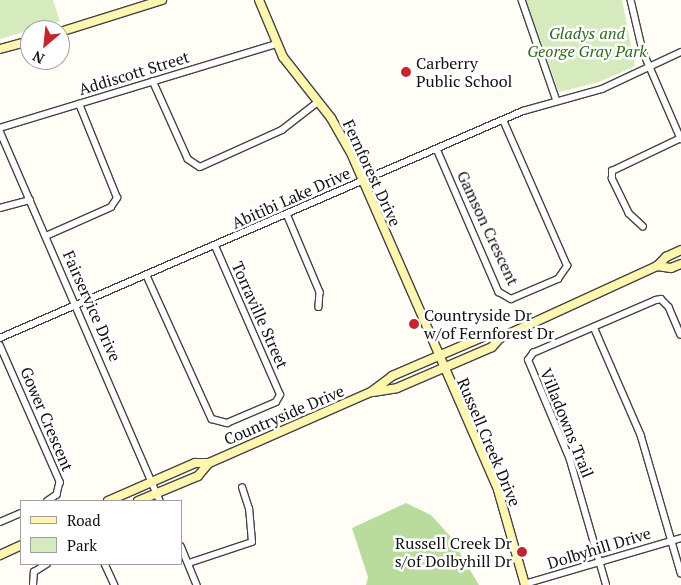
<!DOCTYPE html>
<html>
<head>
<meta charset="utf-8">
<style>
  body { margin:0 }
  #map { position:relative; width:681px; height:585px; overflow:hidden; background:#fffdf5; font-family:"PT Serif",serif }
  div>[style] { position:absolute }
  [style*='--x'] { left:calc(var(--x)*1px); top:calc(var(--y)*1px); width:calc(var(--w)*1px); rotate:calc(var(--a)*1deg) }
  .green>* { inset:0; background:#d5ebbd }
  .forest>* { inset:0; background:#b9dc9c }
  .roads { filter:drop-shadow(1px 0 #444) drop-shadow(-1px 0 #444) drop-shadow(0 1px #444) drop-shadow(0 -1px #444) }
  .street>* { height:5.5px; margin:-2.75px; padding:0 2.75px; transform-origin:2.75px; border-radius:2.75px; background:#fff }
  .secondary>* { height:8px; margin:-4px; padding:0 4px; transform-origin:4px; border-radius:4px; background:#fff6b0 }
  .dots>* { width:14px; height:14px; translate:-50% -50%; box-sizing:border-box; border:2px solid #fff; border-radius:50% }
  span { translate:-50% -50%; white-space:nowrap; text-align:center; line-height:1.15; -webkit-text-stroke:5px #fff; paint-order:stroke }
  .park-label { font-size:16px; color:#2f6b1f; font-style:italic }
  .poi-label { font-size:16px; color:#111 }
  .left { translate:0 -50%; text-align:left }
  .right { translate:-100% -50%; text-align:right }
  .street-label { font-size:16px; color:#111 }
  .legend { position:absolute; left:20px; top:500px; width:162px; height:65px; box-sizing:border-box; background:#fff; border:1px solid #a0a0a0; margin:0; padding:6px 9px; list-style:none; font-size:15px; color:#111 }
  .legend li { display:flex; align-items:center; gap:10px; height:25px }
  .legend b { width:25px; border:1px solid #a0a0a0 }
  .north { position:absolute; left:20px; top:20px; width:50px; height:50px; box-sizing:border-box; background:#fff; border:1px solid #a0a0a0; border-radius:50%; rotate:208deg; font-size:14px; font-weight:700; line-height:20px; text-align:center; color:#111 }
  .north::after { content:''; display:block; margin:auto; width:18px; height:22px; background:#c4262e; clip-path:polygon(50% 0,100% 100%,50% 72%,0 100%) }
</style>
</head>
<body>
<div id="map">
  <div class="green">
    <i style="clip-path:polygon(0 0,53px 0,60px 21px,0 39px)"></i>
    <i style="clip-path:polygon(526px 0,622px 0,635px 66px,599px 82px,559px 92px)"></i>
  </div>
  <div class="forest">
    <i style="clip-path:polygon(406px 503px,431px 515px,450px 536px,479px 585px,366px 585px,368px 577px,352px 528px)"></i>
  </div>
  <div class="roads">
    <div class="street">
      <i style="--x:522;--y:0;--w:107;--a:70.9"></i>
      <i style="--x:631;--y:0;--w:52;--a:76.8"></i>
      <i style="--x:643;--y:51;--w:96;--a:66.6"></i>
      <i style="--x:153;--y:81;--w:85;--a:65.8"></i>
      <i style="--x:188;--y:159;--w:14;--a:34"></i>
      <i style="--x:200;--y:167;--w:90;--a:-24.3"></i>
      <i style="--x:282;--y:130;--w:46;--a:-37.9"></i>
      <i style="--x:0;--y:128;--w:288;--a:-16.9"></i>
      <i style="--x:0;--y:131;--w:403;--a:66.6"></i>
      <i style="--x:437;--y:149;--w:156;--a:66.6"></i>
      <i style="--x:499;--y:292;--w:14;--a:30"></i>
      <i style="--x:511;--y:299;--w:51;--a:-23.1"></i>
      <i style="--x:558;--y:279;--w:16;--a:-55"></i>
      <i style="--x:567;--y:266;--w:159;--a:-113.7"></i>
      <i style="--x:0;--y:208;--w:31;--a:-15"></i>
      <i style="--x:287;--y:214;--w:85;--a:67.1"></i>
      <i style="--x:320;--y:292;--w:15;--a:94"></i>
      <i style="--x:643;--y:227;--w:19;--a:-137"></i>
      <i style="--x:629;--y:214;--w:39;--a:-116"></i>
      <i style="--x:612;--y:179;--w:8;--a:-90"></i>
      <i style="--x:612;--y:171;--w:76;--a:-25.6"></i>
      <i style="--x:46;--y:236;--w:71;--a:-24"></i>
      <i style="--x:111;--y:207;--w:11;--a:-56"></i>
      <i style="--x:117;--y:198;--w:101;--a:-112"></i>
      <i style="--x:147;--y:276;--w:157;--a:65.6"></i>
      <i style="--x:212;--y:419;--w:16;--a:15"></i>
      <i style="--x:227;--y:423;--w:53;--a:-23.2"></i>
      <i style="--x:276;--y:402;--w:8;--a:-60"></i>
      <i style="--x:280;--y:395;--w:163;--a:-113.6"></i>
      <i style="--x:594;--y:327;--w:118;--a:66.5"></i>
      <i style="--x:641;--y:435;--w:144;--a:73.8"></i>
      <i style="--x:0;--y:338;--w:570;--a:-23.46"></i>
      <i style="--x:523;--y:111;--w:82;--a:-15.6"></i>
      <i style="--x:602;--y:89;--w:87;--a:-25.1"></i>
      <i style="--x:0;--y:345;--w:150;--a:66.3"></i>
      <i style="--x:60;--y:482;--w:13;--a:103"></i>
      <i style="--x:57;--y:495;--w:11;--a:146"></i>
      <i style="--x:0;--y:522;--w:23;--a:-23"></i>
      <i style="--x:181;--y:546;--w:42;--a:67.7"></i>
      <i style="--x:189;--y:563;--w:66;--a:-18.4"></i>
      <i style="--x:252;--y:542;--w:33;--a:-95"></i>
      <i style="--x:249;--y:509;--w:22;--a:-108"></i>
      <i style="--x:105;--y:564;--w:23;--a:65"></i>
      <i style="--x:525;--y:584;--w:163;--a:-16.4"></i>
      <i style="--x:33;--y:585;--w:13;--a:-86"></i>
      <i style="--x:34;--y:572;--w:15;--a:-32"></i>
      <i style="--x:606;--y:585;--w:130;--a:-106.1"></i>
      <i style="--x:570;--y:460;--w:108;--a:-112.8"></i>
      <i style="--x:528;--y:360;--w:9;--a:-54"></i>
      <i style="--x:533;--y:353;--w:134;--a:-23.3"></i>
      <i style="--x:656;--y:300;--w:5;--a:-11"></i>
      <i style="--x:661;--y:299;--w:11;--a:45"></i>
      <i style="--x:669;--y:307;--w:30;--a:67"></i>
    </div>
    <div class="secondary">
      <i style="--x:259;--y:0;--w:62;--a:67.2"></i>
      <i style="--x:283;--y:57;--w:78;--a:51.8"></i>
      <i style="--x:331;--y:118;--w:40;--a:60.3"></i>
      <i style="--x:351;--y:153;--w:368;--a:66.4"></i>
      <i style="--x:498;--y:490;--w:99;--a:74.1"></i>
      <i style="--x:60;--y:32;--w:107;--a:-17.4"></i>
      <i style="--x:0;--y:49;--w:31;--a:-15"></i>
      <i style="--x:657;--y:266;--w:14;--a:8"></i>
      <i style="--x:671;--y:268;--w:11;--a:-22"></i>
      <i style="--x:373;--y:392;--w:24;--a:-9"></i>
      <i style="--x:397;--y:388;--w:103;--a:-23.3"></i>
      <i style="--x:492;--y:347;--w:12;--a:-48"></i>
      <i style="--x:500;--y:338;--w:173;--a:-24.6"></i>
      <i style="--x:657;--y:266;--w:13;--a:-45"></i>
      <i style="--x:666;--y:257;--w:17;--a:-25"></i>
      <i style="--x:108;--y:501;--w:95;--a:-23.6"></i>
      <i style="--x:195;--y:463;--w:14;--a:0"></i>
      <i style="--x:209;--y:463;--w:177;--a:-23.7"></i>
      <i style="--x:371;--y:392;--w:26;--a:-37"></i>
      <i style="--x:392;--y:376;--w:103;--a:-23.3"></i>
      <i style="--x:487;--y:335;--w:13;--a:13"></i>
      <i style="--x:138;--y:501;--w:65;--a:-22.6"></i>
      <i style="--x:198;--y:476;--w:17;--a:-50"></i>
      <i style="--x:0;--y:555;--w:23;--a:-25"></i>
    </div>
  </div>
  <div class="dots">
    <i style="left:406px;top:72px;background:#c4262e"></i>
    <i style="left:414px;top:324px;background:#c4262e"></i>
    <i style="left:522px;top:552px;background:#c4262e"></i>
  </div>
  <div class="park-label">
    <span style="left:587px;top:42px">Gladys and<br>George Gray Park</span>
  </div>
  <div class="poi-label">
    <span class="left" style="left:416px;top:72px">Carberry<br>Public School</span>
    <span class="left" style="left:424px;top:324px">Countryside Dr<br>w/of Fernforest Dr</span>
    <span class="right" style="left:512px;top:552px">Russell Creek Dr<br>s/of Dolbyhill Dr</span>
  </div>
  <div class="street-label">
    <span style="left:134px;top:73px;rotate:-17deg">Addiscott Street</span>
    <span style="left:372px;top:173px;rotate:65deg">Fernforest Drive</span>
    <span style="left:291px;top:198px;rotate:-24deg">Abitibi Lake Drive</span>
    <span style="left:488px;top:228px;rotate:65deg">Gamson Crescent</span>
    <span style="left:92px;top:306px;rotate:66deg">Fairservice Drive</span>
    <span style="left:260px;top:315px;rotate:66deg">Torraville Street</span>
    <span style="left:284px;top:415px;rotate:-23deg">Countryside Drive</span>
    <span style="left:47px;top:419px;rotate:67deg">Gower Crescent</span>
    <span style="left:567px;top:423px;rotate:68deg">Villadowns Trail</span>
    <span style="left:489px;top:442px;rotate:67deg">Russell Creek Drive</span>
    <span style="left:599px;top:548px;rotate:-17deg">Dolbyhill Drive</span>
  </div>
  <ul class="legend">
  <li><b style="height:6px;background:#fff6b0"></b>Road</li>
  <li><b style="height:14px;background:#d5ebbd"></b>Park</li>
  </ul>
  <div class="north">N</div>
</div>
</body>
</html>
